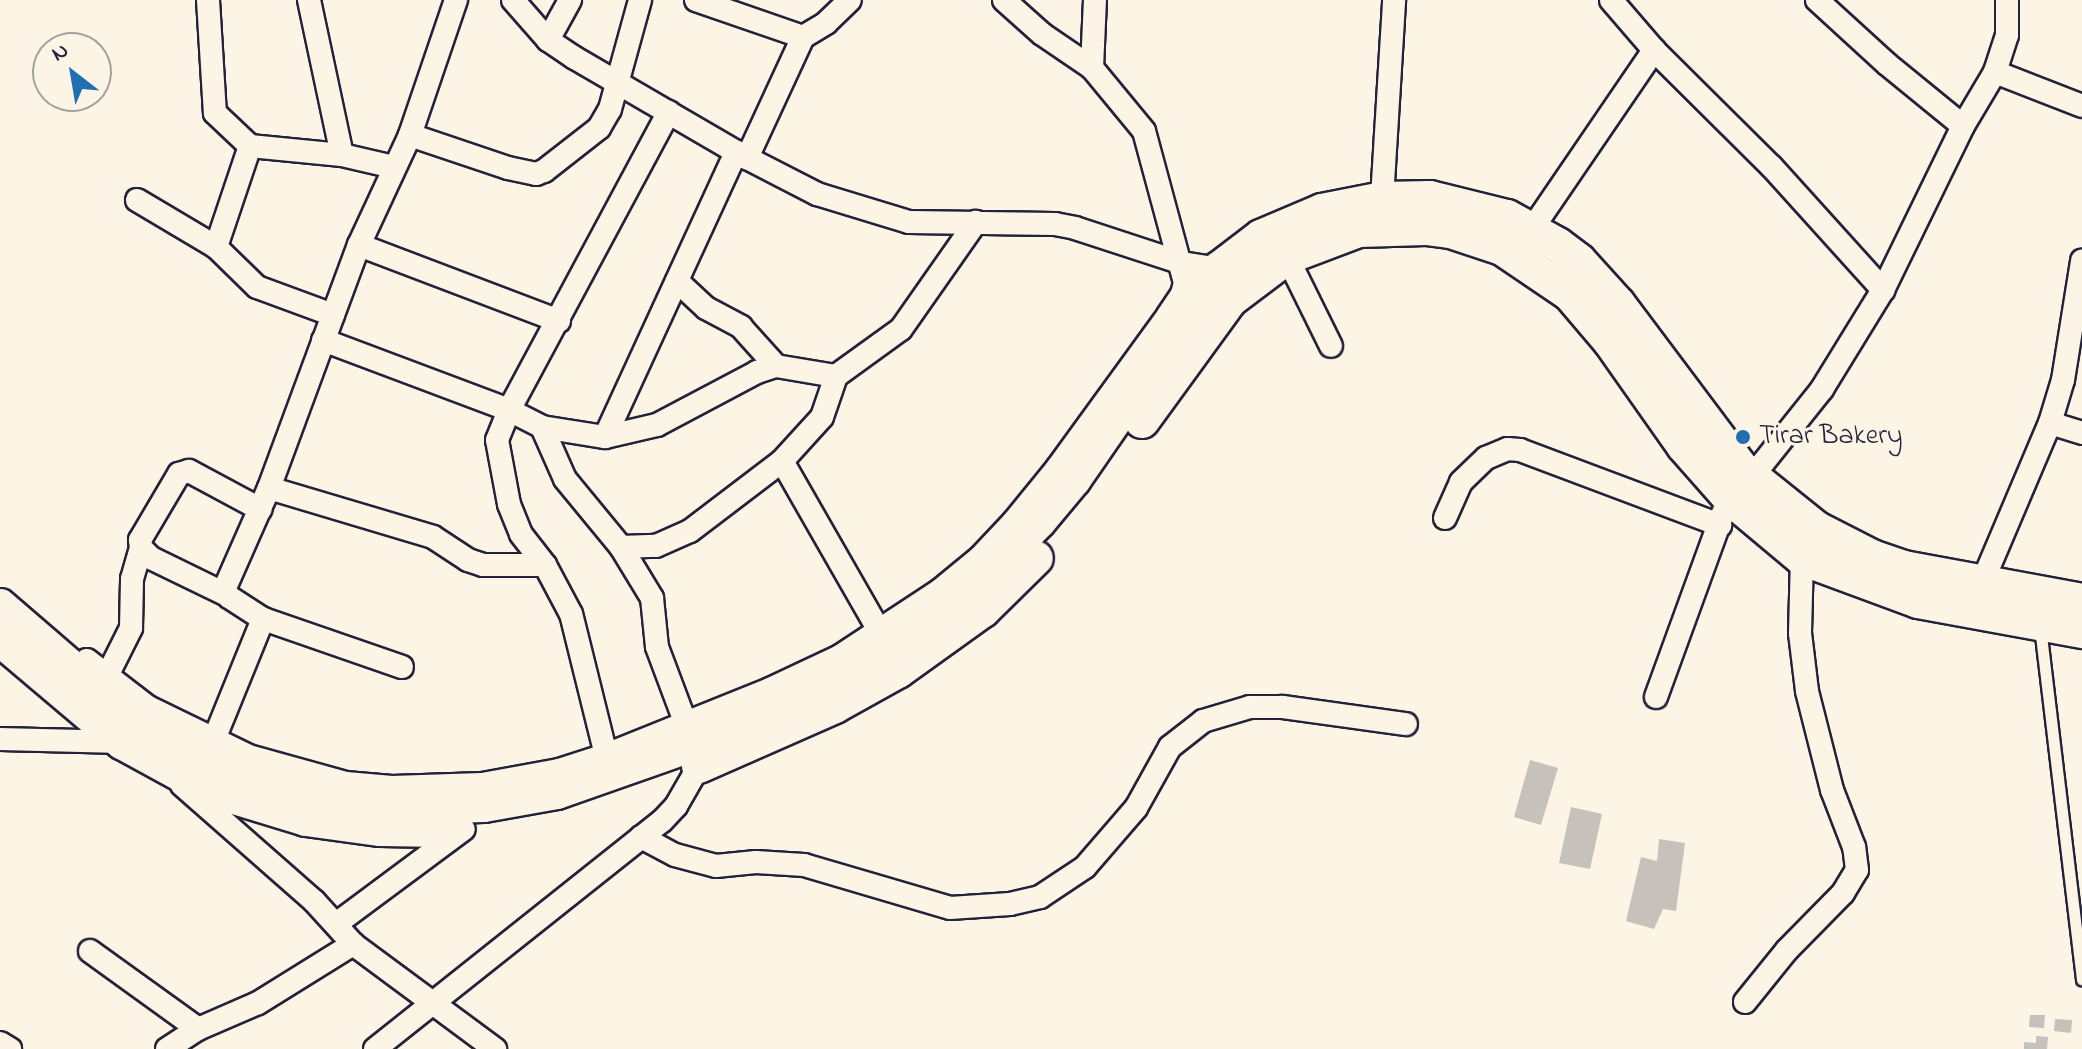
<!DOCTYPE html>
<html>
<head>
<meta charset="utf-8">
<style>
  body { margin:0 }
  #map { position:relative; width:2082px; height:1049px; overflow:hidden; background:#fcf5e5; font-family:"Indie Flower",sans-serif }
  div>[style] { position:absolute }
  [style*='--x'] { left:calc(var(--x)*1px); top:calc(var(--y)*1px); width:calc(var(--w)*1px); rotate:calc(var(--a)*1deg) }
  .building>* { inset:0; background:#c6c1bb }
  .roads { filter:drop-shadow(2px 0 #22223b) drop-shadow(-2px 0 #22223b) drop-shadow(0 2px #22223b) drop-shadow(0 -2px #22223b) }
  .lane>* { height:11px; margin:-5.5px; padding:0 5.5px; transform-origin:5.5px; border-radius:5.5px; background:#fcf5e5 }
  .street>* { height:22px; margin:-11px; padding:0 11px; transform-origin:11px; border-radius:11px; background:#fcf5e5 }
  .primary>* { height:34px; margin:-17px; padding:0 17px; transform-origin:17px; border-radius:17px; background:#fcf5e5 }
  .dots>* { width:22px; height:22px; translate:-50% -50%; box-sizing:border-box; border:4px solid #fcf5e5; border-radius:50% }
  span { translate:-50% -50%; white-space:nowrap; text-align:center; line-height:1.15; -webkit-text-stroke:6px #fcf5e5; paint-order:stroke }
  .poi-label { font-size:28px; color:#22223b }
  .left { translate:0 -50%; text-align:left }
  .north { position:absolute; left:32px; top:32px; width:80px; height:80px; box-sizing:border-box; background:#fcf5e5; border:2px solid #a5a1a1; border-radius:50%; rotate:329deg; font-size:22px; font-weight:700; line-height:32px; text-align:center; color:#22223b }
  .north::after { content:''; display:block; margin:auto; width:28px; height:36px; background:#1f6fb2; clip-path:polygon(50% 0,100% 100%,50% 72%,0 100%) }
</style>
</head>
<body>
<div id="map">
  <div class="building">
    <i style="clip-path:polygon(1530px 760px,1558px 768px,1541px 825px,1514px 817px)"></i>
    <i style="clip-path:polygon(1571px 807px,1602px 814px,1590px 869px,1559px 863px)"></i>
    <i style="clip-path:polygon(1659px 839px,1685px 843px,1676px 911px,1663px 909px,1654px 929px,1626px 921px,1641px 857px,1657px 861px)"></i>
    <i style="clip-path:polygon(2030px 1015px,2045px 1015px,2044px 1028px,2029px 1027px)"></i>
    <i style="clip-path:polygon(2055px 1019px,2072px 1020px,2071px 1033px,2054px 1031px)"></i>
    <i style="clip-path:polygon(2036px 1036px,2048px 1037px,2047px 1049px,2024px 1049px,2024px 1042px,2036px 1043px)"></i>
  </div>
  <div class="roads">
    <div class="lane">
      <i style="--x:2040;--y:627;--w:355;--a:83.2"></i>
    </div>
    <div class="street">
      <i style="--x:208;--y:0;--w:113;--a:86.5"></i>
      <i style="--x:215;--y:113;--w:48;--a:43.3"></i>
      <i style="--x:309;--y:0;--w:158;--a:78"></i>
      <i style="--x:513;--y:0;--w:53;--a:48.8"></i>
      <i style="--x:548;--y:40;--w:32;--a:34"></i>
      <i style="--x:575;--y:58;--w:199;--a:30.2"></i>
      <i style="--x:747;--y:158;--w:79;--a:27.2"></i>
      <i style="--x:817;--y:194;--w:96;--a:16.9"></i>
      <i style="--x:909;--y:222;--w:146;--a:0.8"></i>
      <i style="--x:1055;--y:224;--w:20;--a:11"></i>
      <i style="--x:1075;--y:228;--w:113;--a:18.1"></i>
      <i style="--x:1182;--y:263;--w:37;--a:9"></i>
      <i style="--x:696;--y:0;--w:113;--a:19.1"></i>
      <i style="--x:1611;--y:0;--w:66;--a:49.3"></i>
      <i style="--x:1654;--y:50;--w:166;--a:44.8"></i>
      <i style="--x:1772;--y:167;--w:166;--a:47.9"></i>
      <i style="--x:1817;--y:0;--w:95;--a:42.4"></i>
      <i style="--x:1887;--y:64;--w:98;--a:39.2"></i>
      <i style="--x:548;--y:40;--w:46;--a:-61.2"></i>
      <i style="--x:1092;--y:68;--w:68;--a:-87.5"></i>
      <i style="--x:1995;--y:72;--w:93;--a:21.3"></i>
      <i style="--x:410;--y:135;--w:103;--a:18.6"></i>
      <i style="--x:508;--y:168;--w:29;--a:12"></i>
      <i style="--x:536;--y:174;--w:9;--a:-21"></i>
      <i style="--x:544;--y:171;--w:70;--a:-38"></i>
      <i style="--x:599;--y:128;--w:22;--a:-60"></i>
      <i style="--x:610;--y:109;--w:113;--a:-74.6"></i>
      <i style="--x:747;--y:158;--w:133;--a:-65.2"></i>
      <i style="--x:803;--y:37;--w:27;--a:-31"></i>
      <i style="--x:826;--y:23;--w:33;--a:-44"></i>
      <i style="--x:1382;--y:199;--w:199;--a:-86.5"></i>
      <i style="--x:137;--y:200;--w:92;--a:30.7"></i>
      <i style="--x:216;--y:247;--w:57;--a:44.3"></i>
      <i style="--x:257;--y:287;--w:81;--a:20.2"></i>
      <i style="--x:1532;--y:229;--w:217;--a:-55.7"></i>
      <i style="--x:359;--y:245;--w:214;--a:20.8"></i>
      <i style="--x:216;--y:247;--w:107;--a:-71.4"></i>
      <i style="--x:250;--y:146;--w:92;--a:5.6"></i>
      <i style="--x:342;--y:155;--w:53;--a:13"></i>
      <i style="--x:1287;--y:257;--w:99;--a:63.7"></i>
      <i style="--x:677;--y:281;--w:40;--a:43"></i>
      <i style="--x:706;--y:308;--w:40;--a:28"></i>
      <i style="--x:741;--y:327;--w:52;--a:48.1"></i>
      <i style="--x:323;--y:340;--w:199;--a:20.6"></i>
      <i style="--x:509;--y:410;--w:37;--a:27"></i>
      <i style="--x:542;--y:427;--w:64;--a:9"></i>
      <i style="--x:605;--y:437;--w:53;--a:-13"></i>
      <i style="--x:657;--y:425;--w:113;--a:-27.9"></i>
      <i style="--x:757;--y:372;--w:20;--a:-18"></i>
      <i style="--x:776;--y:366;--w:61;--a:9.5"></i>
      <i style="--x:2050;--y:423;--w:34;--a:17"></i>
      <i style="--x:542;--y:427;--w:57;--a:66.1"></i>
      <i style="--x:565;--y:479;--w:88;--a:50.5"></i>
      <i style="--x:621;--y:547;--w:60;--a:58.7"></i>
      <i style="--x:652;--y:598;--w:49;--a:84.2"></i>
      <i style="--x:657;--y:647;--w:82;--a:69.4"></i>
      <i style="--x:605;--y:437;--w:314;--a:-65.3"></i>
      <i style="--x:782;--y:461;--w:197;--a:60.2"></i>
      <i style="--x:1751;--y:478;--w:114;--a:-51.4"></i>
      <i style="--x:1822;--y:389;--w:116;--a:-58.4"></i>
      <i style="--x:1883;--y:290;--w:182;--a:-64"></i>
      <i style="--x:1963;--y:126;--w:63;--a:-59.3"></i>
      <i style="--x:1995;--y:72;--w:39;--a:-72"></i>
      <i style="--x:2007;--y:35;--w:35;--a:-90"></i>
      <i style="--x:269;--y:488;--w:171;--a:16.6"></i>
      <i style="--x:433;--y:537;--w:42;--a:33.3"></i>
      <i style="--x:468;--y:560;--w:16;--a:18"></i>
      <i style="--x:483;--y:565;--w:62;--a:0"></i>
      <i style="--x:1445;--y:518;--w:39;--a:-66"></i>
      <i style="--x:1461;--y:482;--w:35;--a:-44"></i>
      <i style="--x:1486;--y:458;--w:23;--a:-23"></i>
      <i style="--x:1507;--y:449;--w:13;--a:4"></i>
      <i style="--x:1520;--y:450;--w:214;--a:20.6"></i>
      <i style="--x:621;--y:547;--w:35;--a:-2"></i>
      <i style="--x:656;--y:546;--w:37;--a:-24"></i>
      <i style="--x:690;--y:531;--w:116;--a:-37.3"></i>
      <i style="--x:782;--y:461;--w:59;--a:-47.7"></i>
      <i style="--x:822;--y:417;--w:43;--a:-71.1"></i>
      <i style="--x:836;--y:376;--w:80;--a:-35.9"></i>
      <i style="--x:901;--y:329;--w:131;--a:-55"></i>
      <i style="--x:141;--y:548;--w:14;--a:45"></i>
      <i style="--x:151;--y:558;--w:82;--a:25.9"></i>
      <i style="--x:1982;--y:583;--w:174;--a:-67"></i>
      <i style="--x:2050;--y:423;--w:45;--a:-73.2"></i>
      <i style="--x:2063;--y:380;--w:121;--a:-80.9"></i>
      <i style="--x:87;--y:660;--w:77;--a:37.6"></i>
      <i style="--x:148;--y:707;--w:112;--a:25.9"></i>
      <i style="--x:249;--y:756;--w:101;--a:15.6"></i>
      <i style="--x:346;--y:783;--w:46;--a:5"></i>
      <i style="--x:392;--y:787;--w:90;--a:-1.9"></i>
      <i style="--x:482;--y:784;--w:78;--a:-10.3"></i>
      <i style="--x:559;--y:770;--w:49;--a:-17.7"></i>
      <i style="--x:606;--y:755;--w:177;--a:-21.9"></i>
      <i style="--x:770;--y:689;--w:77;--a:-25.2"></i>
      <i style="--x:840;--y:656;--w:120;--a:-33.4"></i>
      <i style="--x:940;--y:590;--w:52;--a:-39.5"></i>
      <i style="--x:980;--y:557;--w:50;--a:-46.6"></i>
      <i style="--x:1014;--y:521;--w:68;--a:-50.9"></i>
      <i style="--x:1057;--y:468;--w:189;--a:-54"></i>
      <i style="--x:1168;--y:315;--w:25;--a:-56"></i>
      <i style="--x:1182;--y:294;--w:11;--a:-75"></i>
      <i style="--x:1185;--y:283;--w:157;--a:-105.1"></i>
      <i style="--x:1144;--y:131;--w:82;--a:-129.5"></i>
      <i style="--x:1092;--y:68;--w:60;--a:-145.8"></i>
      <i style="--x:1042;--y:34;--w:51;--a:-138.2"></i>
      <i style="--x:402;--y:667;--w:147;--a:-160.9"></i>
      <i style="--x:263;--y:619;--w:40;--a:-147.1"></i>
      <i style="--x:229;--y:597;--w:9;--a:-126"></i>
      <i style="--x:224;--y:590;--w:111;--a:-66.2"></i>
      <i style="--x:269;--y:488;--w:259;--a:-69.7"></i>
      <i style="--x:359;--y:245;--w:121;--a:-65.1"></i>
      <i style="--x:410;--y:135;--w:143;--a:-71.2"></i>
      <i style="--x:107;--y:676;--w:54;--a:-63.4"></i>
      <i style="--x:131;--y:628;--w:49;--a:-88.8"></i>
      <i style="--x:132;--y:579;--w:32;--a:-74"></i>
      <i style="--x:141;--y:548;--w:8;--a:-97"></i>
      <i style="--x:140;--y:540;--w:77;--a:-59.4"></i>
      <i style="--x:179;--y:474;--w:10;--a:-17"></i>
      <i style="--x:189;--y:471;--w:81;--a:28.2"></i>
      <i style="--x:1656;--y:697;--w:196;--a:-70"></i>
      <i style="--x:0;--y:739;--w:122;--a:1.4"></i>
      <i style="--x:213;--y:742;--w:133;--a:-67.9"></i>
      <i style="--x:606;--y:755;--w:145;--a:-103.9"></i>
      <i style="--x:571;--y:614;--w:55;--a:-118"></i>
      <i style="--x:545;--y:565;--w:39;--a:-128"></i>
      <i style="--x:521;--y:534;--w:32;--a:-112"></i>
      <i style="--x:509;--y:504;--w:65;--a:-100.6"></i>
      <i style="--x:497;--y:440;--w:32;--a:-68"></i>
      <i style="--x:509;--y:410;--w:338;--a:-61.8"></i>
      <i style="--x:182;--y:785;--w:176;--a:41.3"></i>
      <i style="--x:314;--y:901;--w:58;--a:47.8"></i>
      <i style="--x:353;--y:944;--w:177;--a:36.5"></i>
      <i style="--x:641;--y:837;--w:38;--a:28"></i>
      <i style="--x:675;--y:855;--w:42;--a:15"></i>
      <i style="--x:716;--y:866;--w:40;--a:-5.7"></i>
      <i style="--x:756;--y:862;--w:48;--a:3.6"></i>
      <i style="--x:804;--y:865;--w:152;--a:16.4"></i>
      <i style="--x:950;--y:908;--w:60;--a:-3.8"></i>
      <i style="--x:1010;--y:904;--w:31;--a:-13"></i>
      <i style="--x:1040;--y:897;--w:54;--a:-33.7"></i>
      <i style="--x:1085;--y:867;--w:78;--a:-49.2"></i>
      <i style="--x:1136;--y:808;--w:70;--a:-60.9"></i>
      <i style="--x:1170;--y:747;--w:42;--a:-38.2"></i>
      <i style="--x:1203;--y:721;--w:49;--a:-16.6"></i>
      <i style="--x:1250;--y:707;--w:33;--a:0"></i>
      <i style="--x:1283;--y:707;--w:124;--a:7.9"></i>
      <i style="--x:336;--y:924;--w:159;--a:-36.6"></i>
      <i style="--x:90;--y:951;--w:133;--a:35.8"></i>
      <i style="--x:1745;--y:1002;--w:67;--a:-51.1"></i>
      <i style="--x:1787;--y:950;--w:80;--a:-45.5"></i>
      <i style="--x:1843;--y:893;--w:27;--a:-59"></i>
      <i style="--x:1857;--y:870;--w:23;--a:-97"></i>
      <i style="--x:1854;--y:847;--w:61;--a:-111.1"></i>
      <i style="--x:1832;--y:790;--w:102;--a:-104.2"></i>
      <i style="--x:1807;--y:691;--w:58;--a:-96.9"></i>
      <i style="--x:1800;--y:633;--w:75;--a:-88.5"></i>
      <i style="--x:0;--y:1043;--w:12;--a:31"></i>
      <i style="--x:167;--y:1049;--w:37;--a:-33"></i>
      <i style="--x:198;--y:1029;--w:65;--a:-23.4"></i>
      <i style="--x:258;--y:1003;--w:112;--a:-31.8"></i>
      <i style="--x:375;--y:1049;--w:367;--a:-38.5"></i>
      <i style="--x:662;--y:821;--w:21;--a:-47"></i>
      <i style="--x:676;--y:806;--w:46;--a:-60.1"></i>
      <i style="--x:699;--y:766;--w:13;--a:-103"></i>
    </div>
    <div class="primary">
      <i style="--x:1142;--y:421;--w:150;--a:-54"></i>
      <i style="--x:1230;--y:300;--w:71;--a:-37"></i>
      <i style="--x:1287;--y:257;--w:77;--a:-20.6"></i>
      <i style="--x:1359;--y:230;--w:67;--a:-1.7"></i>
      <i style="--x:1426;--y:228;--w:25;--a:7"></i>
      <i style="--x:1451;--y:231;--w:54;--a:18.4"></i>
      <i style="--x:1502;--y:248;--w:82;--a:34.1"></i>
      <i style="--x:1570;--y:294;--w:62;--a:49.6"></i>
      <i style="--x:1610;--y:341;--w:128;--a:54.8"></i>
      <i style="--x:1684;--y:446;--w:68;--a:48.6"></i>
      <i style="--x:1729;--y:497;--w:95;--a:39.9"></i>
      <i style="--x:1802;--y:558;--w:124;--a:20.3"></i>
      <i style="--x:1918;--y:601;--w:167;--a:10.4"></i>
      <i style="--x:0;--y:606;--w:162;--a:40.8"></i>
      <i style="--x:123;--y:712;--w:43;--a:32.6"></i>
      <i style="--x:159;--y:735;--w:86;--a:26.3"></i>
      <i style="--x:236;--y:773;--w:83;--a:15.4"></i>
      <i style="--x:316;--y:795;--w:99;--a:7"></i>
      <i style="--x:414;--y:807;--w:70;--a:-1.6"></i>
      <i style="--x:484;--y:805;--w:74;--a:-10.1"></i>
      <i style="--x:557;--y:792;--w:144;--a:-19.4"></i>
      <i style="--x:693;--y:744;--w:142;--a:-24.6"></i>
      <i style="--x:822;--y:685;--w:105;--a:-29.7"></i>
      <i style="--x:913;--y:633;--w:103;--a:-39.1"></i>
      <i style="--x:993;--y:568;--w:66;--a:-45.6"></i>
      <i style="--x:1039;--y:521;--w:55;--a:-50.2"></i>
      <i style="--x:1074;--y:479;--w:255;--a:-55.4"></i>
      <i style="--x:1219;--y:269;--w:53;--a:-37.3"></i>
      <i style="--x:1261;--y:237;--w:66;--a:-23.1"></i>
      <i style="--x:1322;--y:211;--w:61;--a:-11.3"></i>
      <i style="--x:1382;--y:199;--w:48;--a:-1.2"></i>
      <i style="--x:1430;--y:198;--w:79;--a:13.9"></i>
      <i style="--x:1507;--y:217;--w:58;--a:28.8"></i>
      <i style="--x:1558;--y:245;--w:26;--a:37"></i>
      <i style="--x:1579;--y:261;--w:58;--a:47.8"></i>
      <i style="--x:1618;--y:304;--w:205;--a:53.1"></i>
      <i style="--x:1741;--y:468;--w:97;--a:38.8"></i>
      <i style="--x:1817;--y:529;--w:62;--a:27"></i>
      <i style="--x:1872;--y:557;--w:34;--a:19"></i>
      <i style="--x:1904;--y:568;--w:181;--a:10.5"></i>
      <i style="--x:0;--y:639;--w:160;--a:40.2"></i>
      <i style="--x:122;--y:742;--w:98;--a:28.7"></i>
      <i style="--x:208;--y:789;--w:102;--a:17"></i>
      <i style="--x:306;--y:819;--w:75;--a:7.7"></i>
      <i style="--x:380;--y:829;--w:64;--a:0.9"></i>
      <i style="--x:699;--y:766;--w:149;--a:-23.8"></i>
      <i style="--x:835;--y:706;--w:72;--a:-29.1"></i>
      <i style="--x:898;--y:671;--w:105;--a:-35.7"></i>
      <i style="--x:983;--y:610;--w:74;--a:-44.5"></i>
    </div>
  </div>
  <div class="dots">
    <i style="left:1743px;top:437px;background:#1f6fb2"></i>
  </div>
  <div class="poi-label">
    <span class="left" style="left:1759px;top:437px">Tirar Bakery</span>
  </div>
  <div class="north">N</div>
</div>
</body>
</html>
